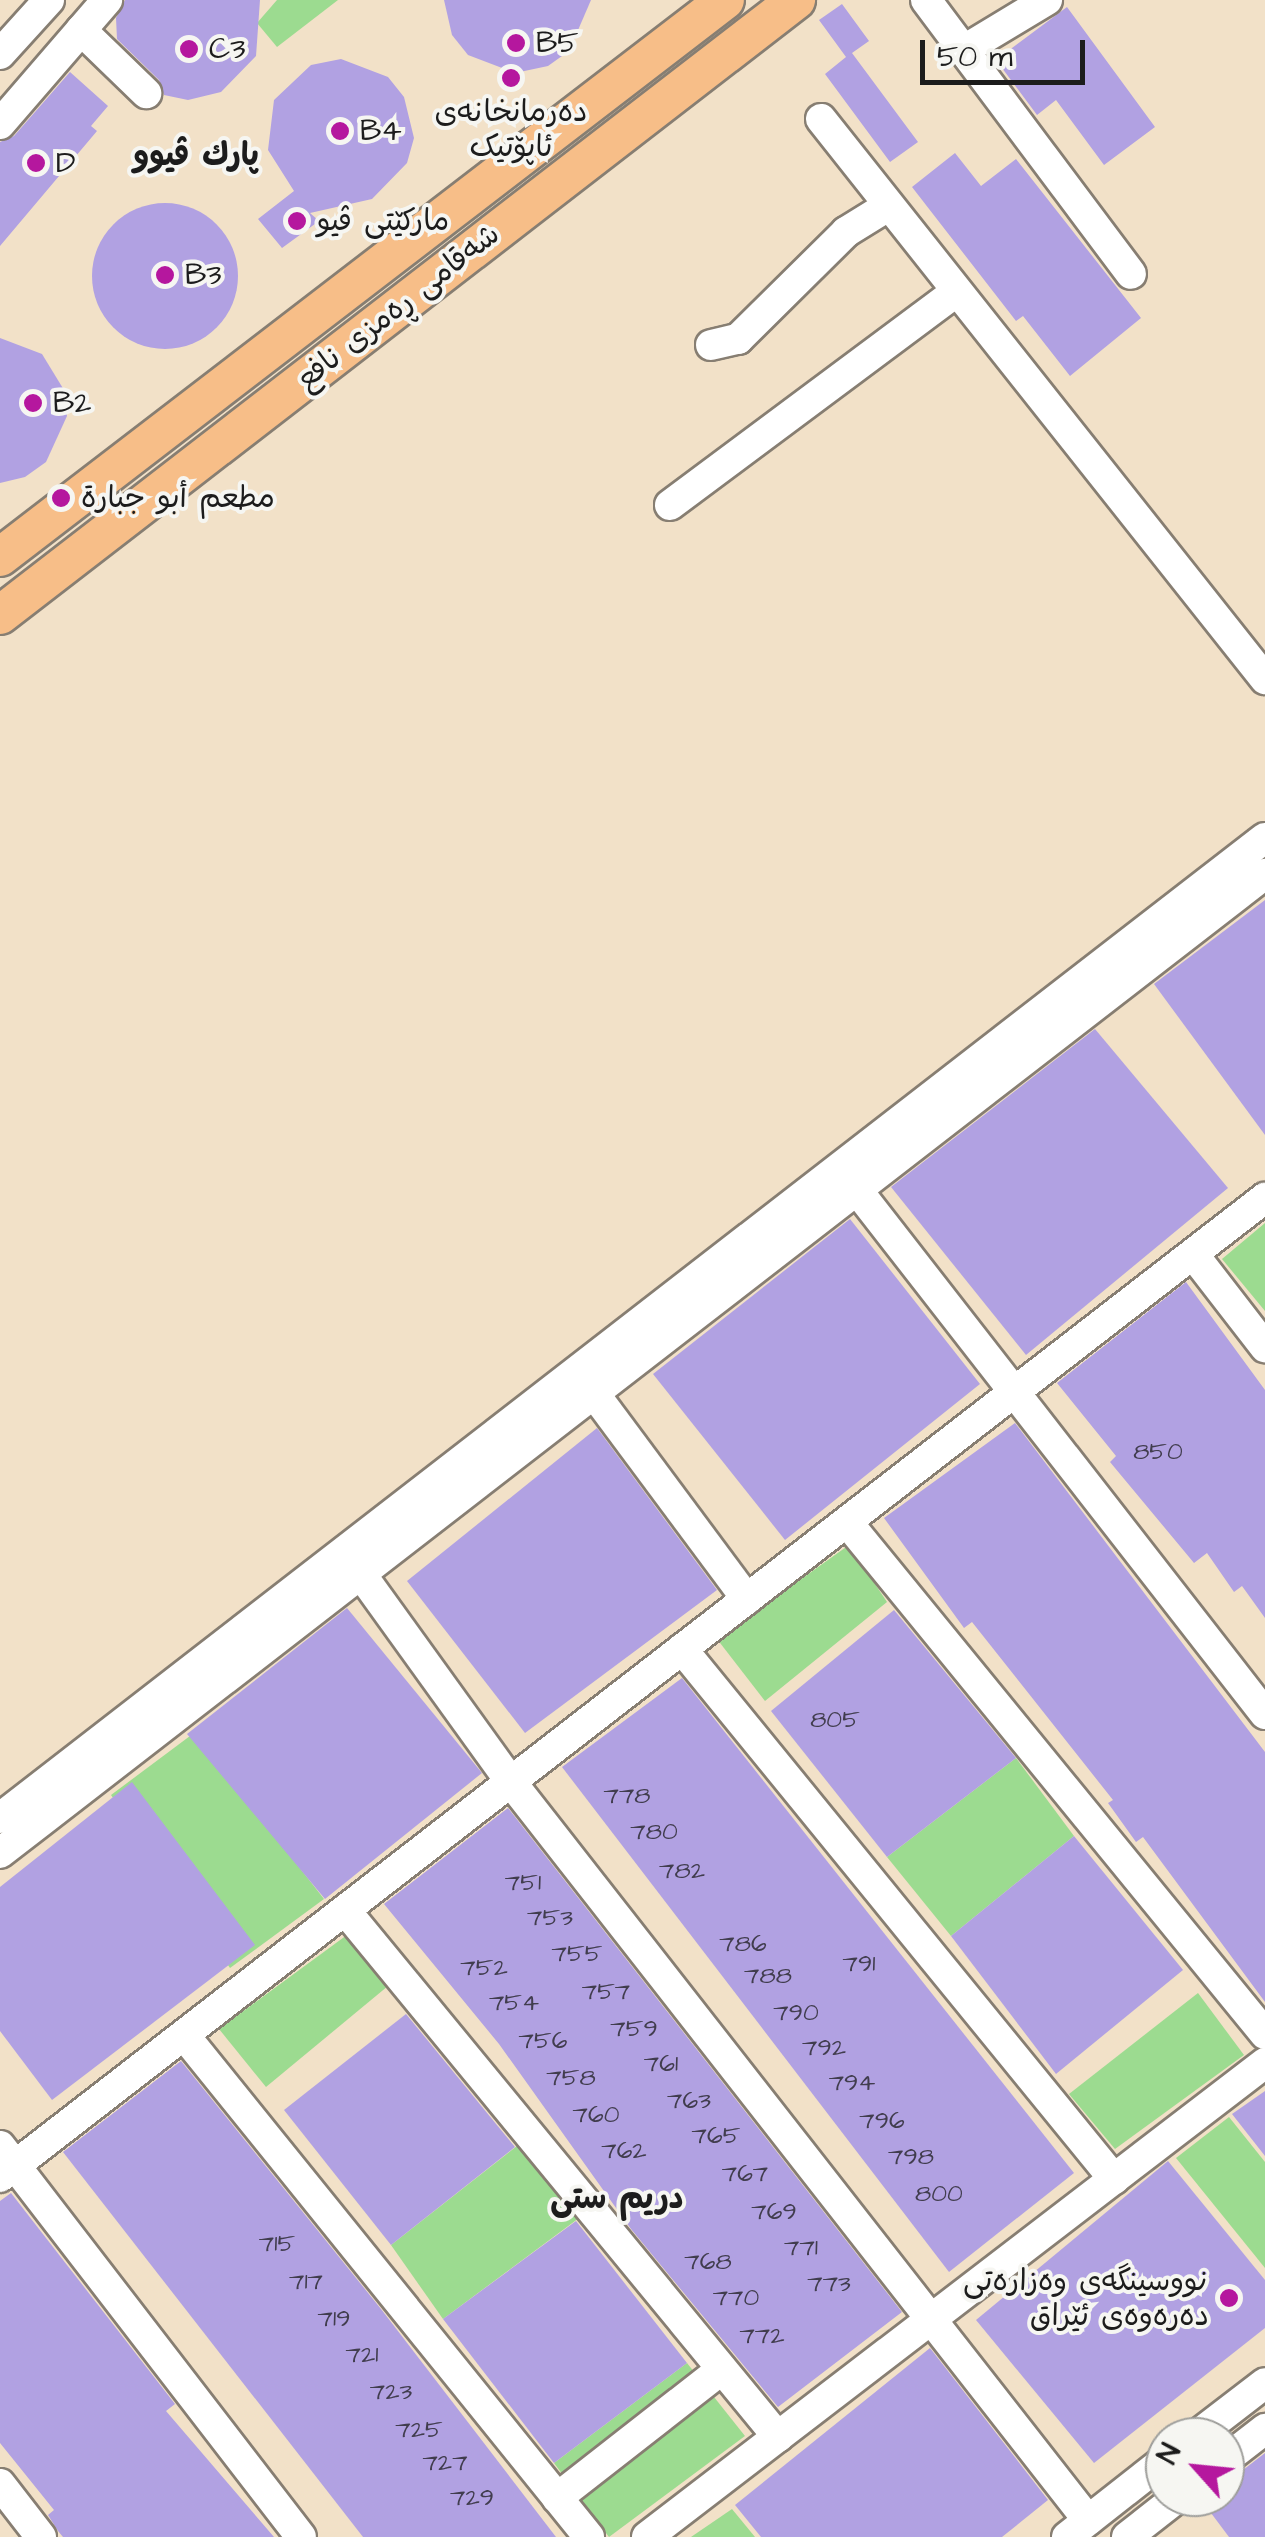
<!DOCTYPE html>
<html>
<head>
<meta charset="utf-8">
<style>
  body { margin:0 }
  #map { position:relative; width:1265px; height:2537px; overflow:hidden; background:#f2e1c8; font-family:"Architects Daughter","Playpen Sans Arabic",sans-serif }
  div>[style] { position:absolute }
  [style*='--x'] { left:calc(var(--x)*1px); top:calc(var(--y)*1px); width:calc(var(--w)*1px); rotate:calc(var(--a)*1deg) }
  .green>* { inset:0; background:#9cdb90 }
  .building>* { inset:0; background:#b1a1e2 }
  .round { border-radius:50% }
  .roads { filter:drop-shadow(2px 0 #877e72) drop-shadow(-2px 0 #877e72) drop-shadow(0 2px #877e72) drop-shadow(0 -2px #877e72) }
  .minor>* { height:30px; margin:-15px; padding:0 15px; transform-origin:15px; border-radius:15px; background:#fff }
  .major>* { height:38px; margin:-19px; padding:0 19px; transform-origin:19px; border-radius:19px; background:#f7be88 }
  .dots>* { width:28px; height:28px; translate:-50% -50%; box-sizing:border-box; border:5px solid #f6f6f2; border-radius:50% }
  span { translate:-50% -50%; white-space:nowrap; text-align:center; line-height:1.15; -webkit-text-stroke:8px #f6f6f2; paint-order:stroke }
  .number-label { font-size:25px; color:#413d4e }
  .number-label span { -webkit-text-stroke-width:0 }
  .poi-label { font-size:30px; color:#1c1c1c }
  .left { translate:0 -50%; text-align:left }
  .right { translate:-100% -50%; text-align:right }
  .street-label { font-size:30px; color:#1c1c1c }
  .neighbourhood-label { font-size:32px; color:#1c1c1c; font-weight:700 }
  .north { position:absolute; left:1145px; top:2417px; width:100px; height:100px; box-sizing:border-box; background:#f6f6f2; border:2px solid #9f9f9c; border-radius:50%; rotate:297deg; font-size:28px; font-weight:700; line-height:40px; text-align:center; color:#1c1c1c }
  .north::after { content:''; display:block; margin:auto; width:35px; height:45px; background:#b5179e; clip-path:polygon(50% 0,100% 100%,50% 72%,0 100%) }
  .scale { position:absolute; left:920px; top:40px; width:165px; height:45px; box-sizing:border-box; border:5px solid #1c1c1c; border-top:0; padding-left:12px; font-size:30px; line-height:35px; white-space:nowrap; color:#1c1c1c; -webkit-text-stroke:8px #f6f6f2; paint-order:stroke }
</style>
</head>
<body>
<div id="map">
  <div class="green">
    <i style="clip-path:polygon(277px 0,338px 0,277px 47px,257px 23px)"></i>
    <i style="clip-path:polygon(1265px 1223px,1265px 1311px,1222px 1259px)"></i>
    <i style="clip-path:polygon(849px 1545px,887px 1602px,765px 1701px,717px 1639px)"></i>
    <i style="clip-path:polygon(194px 1733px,324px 1899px,230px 1968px,111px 1795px)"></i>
    <i style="clip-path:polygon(1016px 1758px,1074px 1836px,951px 1936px,887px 1857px)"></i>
    <i style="clip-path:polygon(351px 1932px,388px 1986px,266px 2087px,219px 2029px)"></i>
    <i style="clip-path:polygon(1198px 1993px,1244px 2055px,1115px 2149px,1069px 2094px)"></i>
    <i style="clip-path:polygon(1229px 2117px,1265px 2162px,1265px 2268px,1176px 2158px)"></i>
    <i style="clip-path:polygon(517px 2146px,579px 2218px,443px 2319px,391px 2245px)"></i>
    <i style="clip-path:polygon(687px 2363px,745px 2436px,609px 2537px,554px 2463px)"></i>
    <i style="clip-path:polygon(732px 2509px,755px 2537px,691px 2537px)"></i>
  </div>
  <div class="building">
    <i style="clip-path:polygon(125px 0,260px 0,256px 56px,221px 92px,188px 100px,164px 95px,159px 80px,117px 39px,116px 18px)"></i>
    <i style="clip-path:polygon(444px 0,591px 0,569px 51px,548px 66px,515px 73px,468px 55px,452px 35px)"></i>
    <i style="clip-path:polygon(842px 4px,869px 41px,852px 53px,918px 142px,890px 162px,825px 74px,846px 57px,819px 20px)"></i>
    <i style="clip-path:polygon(1067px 7px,1155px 127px,1104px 165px,1056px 100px,1037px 115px,996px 60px)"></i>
    <i style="clip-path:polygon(341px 59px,388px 77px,404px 97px,414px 138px,407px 163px,372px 199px,310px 213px,319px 221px,282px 248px,258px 219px,294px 191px,268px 150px,274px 100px,311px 65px)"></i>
    <i style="clip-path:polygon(70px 72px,108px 106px,91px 126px,97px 131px,0 246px,0 142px,14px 136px)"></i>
    <i style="clip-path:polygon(955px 153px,981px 186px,1016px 159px,1141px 318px,1070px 376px,1023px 316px,1016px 321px,912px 187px)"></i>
    <i class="round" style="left:92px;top:203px;width:146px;height:146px"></i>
    <i style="clip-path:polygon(0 338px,42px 354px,64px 390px,67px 416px,46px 462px,25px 477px,0 483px)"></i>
    <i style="clip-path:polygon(1265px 900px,1265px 1135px,1154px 984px)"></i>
    <i style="clip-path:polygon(1095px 1029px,1228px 1188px,1026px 1355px,891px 1187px)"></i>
    <i style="clip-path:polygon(850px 1219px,980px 1384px,785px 1540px,653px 1374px)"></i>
    <i style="clip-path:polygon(1186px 1282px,1265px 1390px,1265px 1618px,1242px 1586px,1234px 1592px,1207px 1553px,1194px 1563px,1110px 1462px,1116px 1456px,1057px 1383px)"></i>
    <i style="clip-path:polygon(1015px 1423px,1265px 1752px,1265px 2002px,1143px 1837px,1136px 1842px,1108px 1803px,1113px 1800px,972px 1622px,964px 1628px,884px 1518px)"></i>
    <i style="clip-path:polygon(597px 1428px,717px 1590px,525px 1733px,407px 1581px)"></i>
    <i style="clip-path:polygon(347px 1608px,482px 1773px,325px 1899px,187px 1734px)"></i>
    <i style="clip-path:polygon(894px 1610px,1016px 1758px,887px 1857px,771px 1711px)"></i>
    <i style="clip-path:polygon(682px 1678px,1074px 2173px,949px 2272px,562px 1767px)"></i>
    <i style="clip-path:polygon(132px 1782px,255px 1945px,52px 2100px,0 2031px,0 1887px)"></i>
    <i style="clip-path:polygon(508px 1808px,902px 2312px,778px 2407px,631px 2229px,499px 2044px,384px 1904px)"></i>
    <i style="clip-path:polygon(1074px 1836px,1183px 1970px,1056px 2074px,951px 1936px)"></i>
    <i style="clip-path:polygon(406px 2014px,515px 2147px,391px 2245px,284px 2110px)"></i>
    <i style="clip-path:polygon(181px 2061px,381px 2309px,556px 2537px,363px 2537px,63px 2152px)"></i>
    <i style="clip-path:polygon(1265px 2091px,1265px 2156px,1232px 2114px)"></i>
    <i style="clip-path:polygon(1168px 2161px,1265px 2280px,1265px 2328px,1094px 2463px,976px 2320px)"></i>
    <i style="clip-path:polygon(11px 2193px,175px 2404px,166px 2411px,274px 2537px,63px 2537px,58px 2531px,48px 2515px,54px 2510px,0 2443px,0 2201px)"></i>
    <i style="clip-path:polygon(576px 2221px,687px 2363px,554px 2463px,443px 2319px)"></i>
    <i style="clip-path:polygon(930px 2348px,1048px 2500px,1002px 2537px,761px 2537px,735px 2505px)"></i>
    <i style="clip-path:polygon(1265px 2453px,1265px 2537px,1229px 2537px,1199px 2497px,1225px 2497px,1225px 2484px)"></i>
  </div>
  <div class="roads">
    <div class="minor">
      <i style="--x:926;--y:0;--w:342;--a:53.2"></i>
      <i style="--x:81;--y:30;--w:91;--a:44.1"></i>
      <i style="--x:964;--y:50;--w:97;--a:-31.1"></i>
      <i style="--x:0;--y:54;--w:73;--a:-47.8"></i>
      <i style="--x:821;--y:119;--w:715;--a:51.59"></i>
      <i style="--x:0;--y:124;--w:164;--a:-49.2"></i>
      <i style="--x:711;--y:345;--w:28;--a:-13"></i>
      <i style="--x:738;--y:339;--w:152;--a:-44.7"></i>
      <i style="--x:846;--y:232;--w:49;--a:-31.8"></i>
      <i style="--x:670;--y:505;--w:354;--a:-36.7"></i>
      <i style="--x:843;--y:1172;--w:687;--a:52.1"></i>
      <i style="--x:1193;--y:1254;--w:118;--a:52.3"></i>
      <i style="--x:593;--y:1392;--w:258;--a:53.4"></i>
      <i style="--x:847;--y:1522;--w:661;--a:50.77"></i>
      <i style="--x:350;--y:1559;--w:275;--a:54.2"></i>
      <i style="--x:511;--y:1782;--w:937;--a:51.98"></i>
      <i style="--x:682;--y:1649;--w:684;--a:50.82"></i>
      <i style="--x:0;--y:1818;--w:1600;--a:-37.77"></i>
      <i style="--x:0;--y:1853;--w:1600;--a:-37.74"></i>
      <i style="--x:345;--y:1910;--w:682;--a:50.59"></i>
      <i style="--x:184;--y:2035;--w:645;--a:51.1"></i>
      <i style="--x:0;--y:2146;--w:493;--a:52.4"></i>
      <i style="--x:0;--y:2177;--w:1600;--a:-37.74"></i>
      <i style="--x:1195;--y:2437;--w:88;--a:-37.6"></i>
      <i style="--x:1225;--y:2460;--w:51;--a:-37.8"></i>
      <i style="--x:0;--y:2484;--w:67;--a:52.3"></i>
      <i style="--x:557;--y:2498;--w:209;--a:-38"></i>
      <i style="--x:647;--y:2537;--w:779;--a:-37.49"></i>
      <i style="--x:1067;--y:2537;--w:125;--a:-38.2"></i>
      <i style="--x:1127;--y:2537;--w:65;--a:-38.1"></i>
    </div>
    <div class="major">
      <i style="--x:0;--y:557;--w:914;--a:-37.53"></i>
      <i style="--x:0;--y:615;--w:1006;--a:-37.69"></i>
    </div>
  </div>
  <div class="dots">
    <i style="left:516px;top:43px;background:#b5179e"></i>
    <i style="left:189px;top:49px;background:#b5179e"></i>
    <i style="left:511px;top:78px;background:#b5179e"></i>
    <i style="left:340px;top:131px;background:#b5179e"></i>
    <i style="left:36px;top:163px;background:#b5179e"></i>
    <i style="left:297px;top:221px;background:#b5179e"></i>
    <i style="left:165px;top:275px;background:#b5179e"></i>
    <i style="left:33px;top:403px;background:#b5179e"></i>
    <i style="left:61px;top:498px;background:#b5179e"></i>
    <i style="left:1229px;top:2298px;background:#b5179e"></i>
  </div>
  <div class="number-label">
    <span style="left:1158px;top:1452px">850</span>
    <span style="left:835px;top:1720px">805</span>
    <span style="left:627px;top:1796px">778</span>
    <span style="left:654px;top:1832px">780</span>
    <span style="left:682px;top:1871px">782</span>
    <span style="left:523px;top:1883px">751</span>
    <span style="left:550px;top:1918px">753</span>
    <span style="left:743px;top:1944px">786</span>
    <span style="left:577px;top:1954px">755</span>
    <span style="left:859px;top:1964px">791</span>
    <span style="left:484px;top:1968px">752</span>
    <span style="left:768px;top:1976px">788</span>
    <span style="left:606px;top:1992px">757</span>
    <span style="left:514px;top:2003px">754</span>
    <span style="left:796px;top:2013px">790</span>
    <span style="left:634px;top:2029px">759</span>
    <span style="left:543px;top:2041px">756</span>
    <span style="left:824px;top:2048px">792</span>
    <span style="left:661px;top:2064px">761</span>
    <span style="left:571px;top:2078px">758</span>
    <span style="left:852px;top:2083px">794</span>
    <span style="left:689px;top:2101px">763</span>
    <span style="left:596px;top:2115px">760</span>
    <span style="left:882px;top:2121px">796</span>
    <span style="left:716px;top:2136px">765</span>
    <span style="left:624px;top:2151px">762</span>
    <span style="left:911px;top:2157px">798</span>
    <span style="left:745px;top:2174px">767</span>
    <span style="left:939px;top:2194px">800</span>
    <span style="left:774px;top:2212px">769</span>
    <span style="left:277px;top:2244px">715</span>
    <span style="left:801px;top:2248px">771</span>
    <span style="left:708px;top:2262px">768</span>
    <span style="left:306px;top:2282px">717</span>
    <span style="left:829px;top:2284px">773</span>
    <span style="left:736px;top:2298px">770</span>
    <span style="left:334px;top:2319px">719</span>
    <span style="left:762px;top:2336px">772</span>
    <span style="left:362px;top:2355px">721</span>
    <span style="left:391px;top:2392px">723</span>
    <span style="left:419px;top:2430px">725</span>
    <span style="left:445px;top:2463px">727</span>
    <span style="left:472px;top:2498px">729</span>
  </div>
  <div class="poi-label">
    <span class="left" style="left:536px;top:43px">B5</span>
    <span class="left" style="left:209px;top:49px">C3</span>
    <span style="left:511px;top:129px">دەرمانخانەی<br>ئاپۆتیک</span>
    <span class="left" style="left:360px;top:131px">B4</span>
    <span class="left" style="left:56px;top:163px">D</span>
    <span class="left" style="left:317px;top:221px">مارکێتی ڤیو</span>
    <span class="left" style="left:185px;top:275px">B3</span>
    <span class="left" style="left:53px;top:403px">B2</span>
    <span class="left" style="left:81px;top:498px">مطعم أبو جبارة</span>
    <span class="right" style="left:1209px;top:2298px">نووسینگەی وەزارەتی<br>دەرەوەی ئێراق</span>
  </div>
  <div class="street-label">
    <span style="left:398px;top:307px;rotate:-38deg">شەقامی ڕەمزی نافع</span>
  </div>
  <div class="neighbourhood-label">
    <span style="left:196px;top:156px">پارك ڤیوو</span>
    <span style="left:617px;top:2199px">دریم ستی</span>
  </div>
  <div class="north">N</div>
  <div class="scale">50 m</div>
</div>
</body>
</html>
